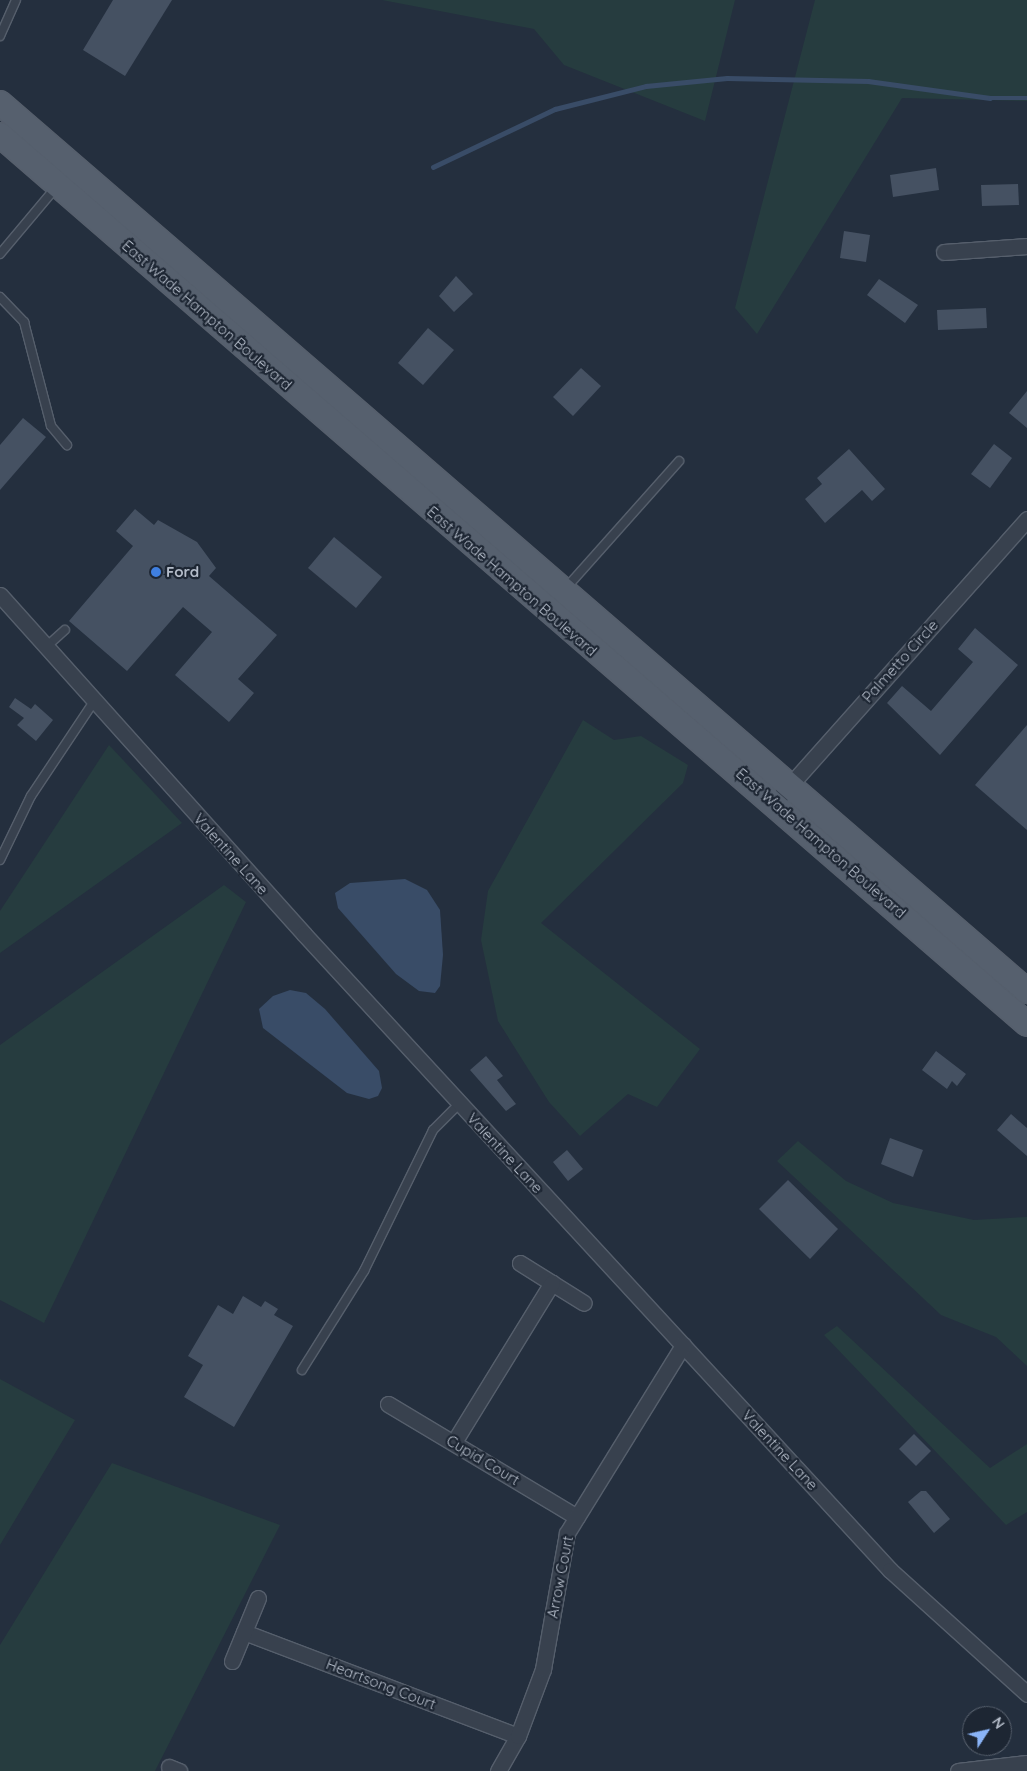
<!DOCTYPE html>
<html>
<head>
<meta charset="utf-8">
<style>
  body { margin:0 }
  #map { position:relative; width:1027px; height:1771px; overflow:hidden; background:#242f3e; font-family:Quicksand,sans-serif }
  div>[style] { position:absolute }
  [style*='--x'] { left:calc(var(--x)*1px); top:calc(var(--y)*1px); width:calc(var(--w)*1px); rotate:calc(var(--a)*1deg) }
  .green>* { inset:0; background:#263c3f }
  .water>* { inset:0; background:#394c67 }
  .stream>* { height:4.5px; margin:-2.25px; padding:0 2.25px; transform-origin:2.25px; border-radius:2.25px; background:#394c67 }
  .building>* { inset:0; background:#455162 }
  .roads { filter:drop-shadow(1px 0 #565f6c) drop-shadow(-1px 0 #565f6c) drop-shadow(0 1px #565f6c) drop-shadow(0 -1px #565f6c) }
  .lane>* { height:8px; margin:-4px; padding:0 4px; transform-origin:4px; border-radius:4px; background:#38414e }
  .street>* { height:15px; margin:-7.5px; padding:0 7.5px; transform-origin:7.5px; border-radius:7.5px; background:#38414e }
  .primary>* { height:24px; margin:-12px; padding:0 12px; transform-origin:12px; border-radius:12px; background:#56606e }
  .dots>* { width:14px; height:14px; translate:-50% -50%; box-sizing:border-box; border:2px solid #1d2633; border-radius:50% }
  span { translate:-50% -50%; white-space:nowrap; text-align:center; line-height:1.15; -webkit-text-stroke:4.5px #1d2633; paint-order:stroke }
  .street-label { font-size:15px; color:#b4bcc9 }
  .poi-label { font-size:15px; color:#b4bcc9; font-weight:700 }
  .left { translate:0 -50%; text-align:left }
  .north { position:absolute; left:962px; top:1706px; width:50px; height:50px; box-sizing:border-box; background:#1d2633; border:1px solid #59626f; border-radius:50%; rotate:55deg; font-size:14px; font-weight:700; line-height:20px; text-align:center; color:#b4bcc9 }
  .north::after { content:''; display:block; margin:auto; width:18px; height:22px; background:#8ab4f8; clip-path:polygon(50% 0,100% 100%,50% 72%,0 100%) }
</style>
</head>
<body>
<div id="map">
  <div class="green">
    <i style="clip-path:polygon(382px 0,735px 0,705px 121px,564px 65px,534px 29px)"></i>
    <i style="clip-path:polygon(815px 0,1027px 0,1027px 101px,902px 98px,757px 334px,735px 308px)"></i>
    <i style="clip-path:polygon(583px 720px,614px 740px,641px 736px,688px 765px,683px 783px,541px 923px,700px 1049px,657px 1107px,628px 1094px,580px 1136px,549px 1102px,498px 1021px,481px 940px,488px 891px)"></i>
    <i style="clip-path:polygon(109px 745px,182px 823px,0 953px,0 911px)"></i>
    <i style="clip-path:polygon(224px 885px,246px 902px,44px 1323px,0 1300px,0 1045px)"></i>
    <i style="clip-path:polygon(798px 1141px,846px 1181px,893px 1203px,974px 1220px,1027px 1217px,1027px 1366px,996px 1337px,941px 1315px,777px 1161px)"></i>
    <i style="clip-path:polygon(837px 1326px,990px 1468px,1027px 1444px,1027px 1512px,1006px 1525px,824px 1335px)"></i>
    <i style="clip-path:polygon(0 1379px,75px 1420px,0 1545px)"></i>
    <i style="clip-path:polygon(112px 1463px,280px 1525px,155px 1771px,0 1771px,0 1645px)"></i>
  </div>
  <div class="water">
    <i style="clip-path:polygon(405px 879px,427px 890px,440px 910px,443px 955px,440px 986px,435px 993px,419px 991px,396px 974px,338px 908px,335px 893px,350px 883px)"></i>
    <i style="clip-path:polygon(290px 990px,306px 993px,325px 1009px,379px 1071px,382px 1088px,378px 1096px,369px 1099px,347px 1093px,263px 1028px,259px 1009px,273px 996px)"></i>
  </div>
  <div class="stream">
    <i style="--x:433;--y:167;--w:135;--a:-25.4"></i>
    <i style="--x:555;--y:109;--w:94;--a:-14.2"></i>
    <i style="--x:646;--y:86;--w:81;--a:-5.6"></i>
    <i style="--x:727;--y:78;--w:141;--a:1.2"></i>
    <i style="--x:868;--y:81;--w:123;--a:7.9"></i>
    <i style="--x:990;--y:98;--w:37;--a:0"></i>
  </div>
  <div class="building">
    <i style="clip-path:polygon(113px 0,172px 0,125px 76px,83px 50px)"></i>
    <i style="clip-path:polygon(936px 168px,939px 190px,893px 197px,890px 175px)"></i>
    <i style="clip-path:polygon(1018px 184px,1019px 205px,982px 206px,981px 185px)"></i>
    <i style="clip-path:polygon(844px 231px,870px 235px,866px 262px,840px 258px)"></i>
    <i style="clip-path:polygon(456px 276px,473px 294px,454px 312px,439px 296px)"></i>
    <i style="clip-path:polygon(879px 279px,918px 305px,905px 323px,867px 295px)"></i>
    <i style="clip-path:polygon(986px 308px,987px 328px,938px 330px,937px 310px)"></i>
    <i style="clip-path:polygon(428px 328px,454px 350px,423px 385px,398px 363px)"></i>
    <i style="clip-path:polygon(581px 368px,601px 386px,573px 416px,553px 397px)"></i>
    <i style="clip-path:polygon(1027px 391px,1027px 428px,1009px 413px)"></i>
    <i style="clip-path:polygon(23px 418px,46px 437px,0 490px,0 445px)"></i>
    <i style="clip-path:polygon(994px 444px,1012px 458px,990px 488px,971px 474px)"></i>
    <i style="clip-path:polygon(849px 449px,885px 489px,872px 501px,862px 490px,825px 523px,805px 499px,822px 484px,817px 478px)"></i>
    <i style="clip-path:polygon(135px 509px,154px 525px,158px 520px,197px 542px,216px 568px,209px 576px,277px 635px,238px 679px,254px 693px,229px 722px,175px 675px,212px 632px,183px 607px,127px 671px,69px 621px,133px 546px,116px 531px)"></i>
    <i style="clip-path:polygon(334px 537px,382px 577px,356px 608px,308px 568px)"></i>
    <i style="clip-path:polygon(975px 628px,1018px 665px,940px 755px,887px 703px,902px 686px,931px 711px,973px 662px,958px 649px)"></i>
    <i style="clip-path:polygon(15px 698px,31px 709px,35px 704px,53px 720px,36px 741px,17px 725px,24px 718px,9px 707px)"></i>
    <i style="clip-path:polygon(1027px 725px,1027px 830px,975px 785px)"></i>
    <i style="clip-path:polygon(936px 1051px,966px 1074px,957px 1086px,952px 1081px,947px 1089px,922px 1070px)"></i>
    <i style="clip-path:polygon(486px 1056px,503px 1076px,497px 1080px,516px 1104px,506px 1111px,470px 1070px)"></i>
    <i style="clip-path:polygon(1011px 1114px,1027px 1128px,1027px 1156px,997px 1130px)"></i>
    <i style="clip-path:polygon(890px 1138px,923px 1150px,913px 1177px,881px 1164px)"></i>
    <i style="clip-path:polygon(567px 1150px,583px 1169px,568px 1181px,553px 1162px)"></i>
    <i style="clip-path:polygon(788px 1180px,838px 1229px,810px 1259px,759px 1209px)"></i>
    <i style="clip-path:polygon(243px 1296px,261px 1307px,265px 1301px,278px 1309px,274px 1315px,293px 1326px,234px 1427px,184px 1397px,203px 1365px,188px 1356px,218px 1305px,233px 1314px)"></i>
    <i style="clip-path:polygon(914px 1434px,931px 1451px,916px 1466px,899px 1449px)"></i>
    <i style="clip-path:polygon(921px 1491px,926px 1491px,950px 1519px,934px 1533px,908px 1502px)"></i>
  </div>
  <div class="roads">
    <div class="lane">
      <i style="--x:0;--y:36;--w:39;--a:-66"></i>
      <i style="--x:0;--y:254;--w:89;--a:-50"></i>
      <i style="--x:0;--y:297;--w:35;--a:46"></i>
      <i style="--x:24;--y:322;--w:107;--a:75.4"></i>
      <i style="--x:51;--y:426;--w:25;--a:50"></i>
      <i style="--x:566;--y:588;--w:170;--a:-48.3"></i>
      <i style="--x:47;--y:646;--w:24;--a:-42"></i>
      <i style="--x:0;--y:860;--w:71;--a:-64.2"></i>
      <i style="--x:31;--y:796;--w:115;--a:-56.3"></i>
      <i style="--x:302;--y:1370;--w:117;--a:-57.9"></i>
      <i style="--x:364;--y:1271;--w:157;--a:-63.9"></i>
      <i style="--x:433;--y:1130;--w:37;--a:-45"></i>
    </div>
    <div class="street">
      <i style="--x:944;--y:252;--w:83;--a:-4.1"></i>
      <i style="--x:0;--y:595;--w:455;--a:48.1"></i>
      <i style="--x:304;--y:934;--w:865;--a:47.34"></i>
      <i style="--x:890;--y:1570;--w:185;--a:42.1"></i>
      <i style="--x:775;--y:802;--w:379;--a:-48.3"></i>
      <i style="--x:520;--y:1263;--w:75;--a:32"></i>
      <i style="--x:388;--y:1404;--w:220;--a:30.9"></i>
      <i style="--x:454;--y:1442;--w:187;--a:-58.4"></i>
      <i style="--x:244;--y:1632;--w:293;--a:20.8"></i>
      <i style="--x:232;--y:1661;--w:68;--a:-67.6"></i>
      <i style="--x:169;--y:1767;--w:11;--a:22"></i>
      <i style="--x:498;--y:1771;--w:40;--a:-60.3"></i>
      <i style="--x:518;--y:1736;--w:72;--a:-69.5"></i>
      <i style="--x:543;--y:1669;--w:138;--a:-80"></i>
      <i style="--x:567;--y:1533;--w:221;--a:-58.3"></i>
      <i style="--x:958;--y:1771;--w:69;--a:-6.6"></i>
    </div>
    <div class="primary">
      <i style="--x:0;--y:103;--w:1358;--a:40.85"></i>
      <i style="--x:0;--y:135;--w:1358;--a:40.88"></i>
    </div>
  </div>
  <div class="dots">
    <i style="left:156px;top:572px;background:#3f7fe0"></i>
  </div>
  <div class="street-label">
    <span style="left:207px;top:315px;rotate:41deg">East Wade Hampton Boulevard</span>
    <span style="left:512px;top:581px;rotate:41deg">East Wade Hampton Boulevard</span>
    <span style="left:900px;top:661px;rotate:-48deg">Palmetto Circle</span>
    <span style="left:821px;top:843px;rotate:41deg">East Wade Hampton Boulevard</span>
    <span style="left:231px;top:854px;rotate:48deg">Valentine Lane</span>
    <span style="left:505px;top:1153px;rotate:47deg">Valentine Lane</span>
    <span style="left:780px;top:1450px;rotate:47deg">Valentine Lane</span>
    <span style="left:483px;top:1460px;rotate:31deg">Cupid Court</span>
    <span style="left:560px;top:1577px;rotate:-79deg">Arrow Court</span>
    <span style="left:381px;top:1684px;rotate:21deg">Heartsong Court</span>
  </div>
  <div class="poi-label">
    <span class="left" style="left:166px;top:572px">Ford</span>
  </div>
  <div class="north">N</div>
</div>
</body>
</html>
